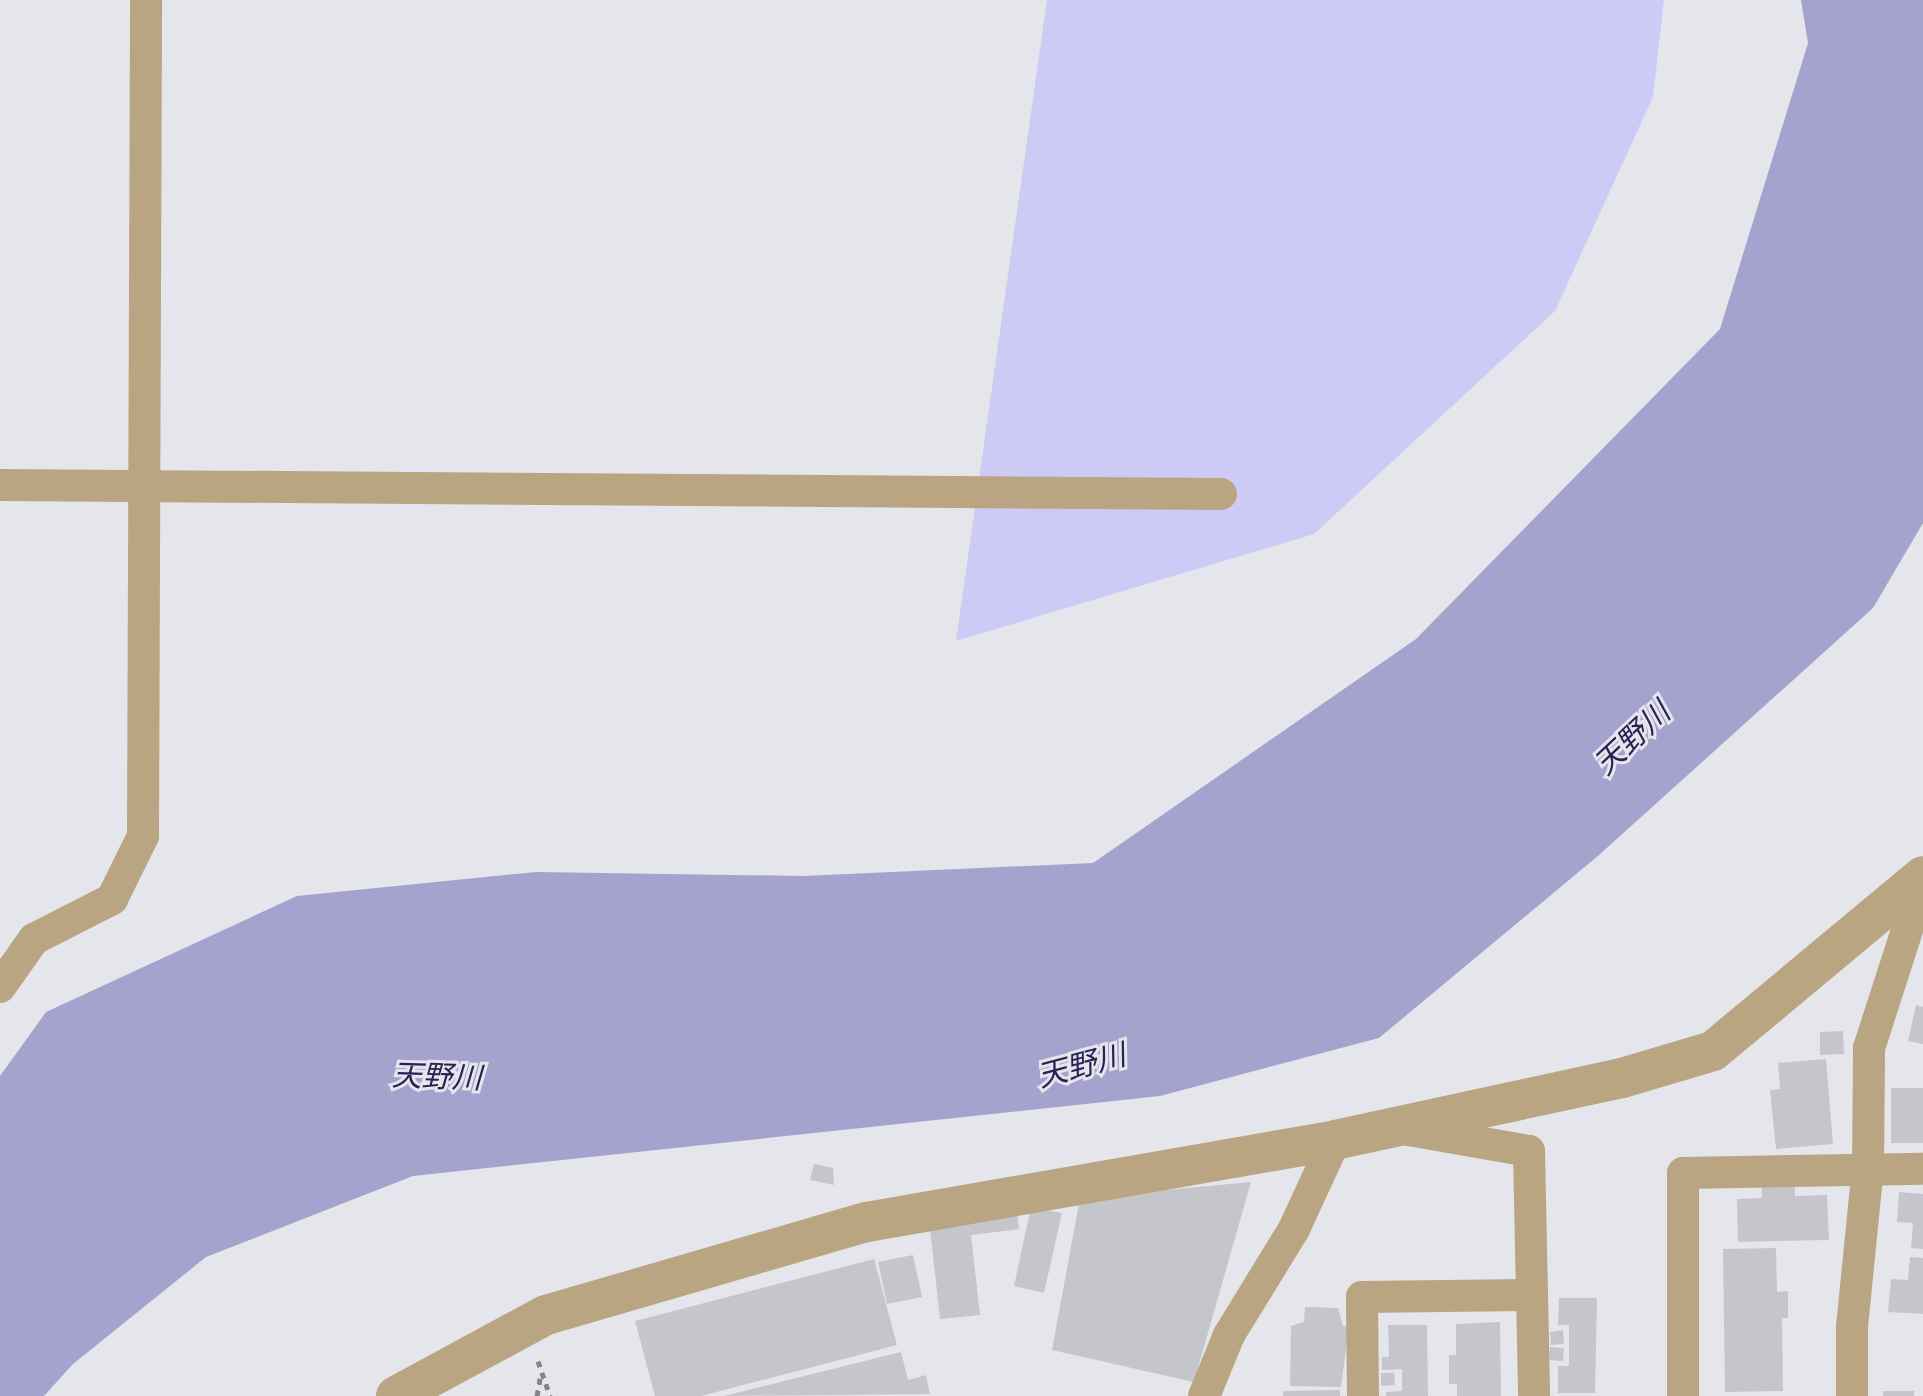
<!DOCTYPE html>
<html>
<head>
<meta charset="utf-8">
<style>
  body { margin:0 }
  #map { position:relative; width:1923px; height:1396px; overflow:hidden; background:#e5e5ec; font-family:Barlow,"Noto Sans JP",sans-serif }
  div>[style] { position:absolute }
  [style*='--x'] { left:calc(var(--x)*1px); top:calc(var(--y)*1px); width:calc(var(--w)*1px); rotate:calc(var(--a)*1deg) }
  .green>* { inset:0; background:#cdcbf6 }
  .water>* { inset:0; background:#a5a3ce }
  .building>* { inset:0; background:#c5c5cc }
  .path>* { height:5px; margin-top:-2.5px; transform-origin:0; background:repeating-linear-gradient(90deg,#848489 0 6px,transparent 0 12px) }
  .minor>* { height:32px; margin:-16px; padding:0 16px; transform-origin:16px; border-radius:16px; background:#baa582 }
  .tertiary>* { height:40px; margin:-20px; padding:0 20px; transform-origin:20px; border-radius:20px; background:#baa582 }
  span { translate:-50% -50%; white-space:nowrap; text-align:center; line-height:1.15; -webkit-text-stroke:6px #e5e5ec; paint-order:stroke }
  .water-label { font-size:30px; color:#2a2155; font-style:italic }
</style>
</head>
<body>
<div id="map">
  <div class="green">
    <i style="clip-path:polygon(1047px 0,1664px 0,1653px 97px,1555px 311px,1314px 534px,956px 641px)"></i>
  </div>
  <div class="water">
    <i style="clip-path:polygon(1801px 0,1923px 0,1923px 523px,1873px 608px,1599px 855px,1379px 1038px,1160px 1096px,413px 1176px,206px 1257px,73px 1364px,44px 1396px,0 1396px,0 1076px,46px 1012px,297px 896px,536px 872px,804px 876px,1093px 863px,1416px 639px,1720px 329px,1808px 43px)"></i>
  </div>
  <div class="building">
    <i style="clip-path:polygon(1916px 1005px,1923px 1007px,1923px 1044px,1908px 1041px)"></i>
    <i style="clip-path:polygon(1843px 1031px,1844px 1054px,1820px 1055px,1820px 1032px)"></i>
    <i style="clip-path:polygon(1826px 1059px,1833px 1144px,1776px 1149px,1770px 1090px,1780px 1089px,1778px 1063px)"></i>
    <i style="clip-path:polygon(1891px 1088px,1923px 1088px,1923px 1143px,1891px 1143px)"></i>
    <i style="clip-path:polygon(814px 1164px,833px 1168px,834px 1185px,810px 1180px)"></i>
    <i style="clip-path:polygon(1251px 1182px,1194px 1382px,1052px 1350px,1080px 1198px)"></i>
    <i style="clip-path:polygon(1795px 1185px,1795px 1196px,1827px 1195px,1829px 1240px,1738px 1242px,1737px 1199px,1762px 1198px,1762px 1186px)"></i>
    <i style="clip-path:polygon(1899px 1192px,1923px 1194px,1923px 1249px,1911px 1248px,1913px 1223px,1897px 1222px)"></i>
    <i style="clip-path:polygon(1031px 1207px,1062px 1213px,1044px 1293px,1014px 1286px)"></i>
    <i style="clip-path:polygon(1017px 1210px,1019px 1229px,971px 1235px,980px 1315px,940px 1319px,929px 1220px)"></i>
    <i style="clip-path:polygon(1776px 1248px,1777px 1292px,1788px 1291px,1788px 1318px,1782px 1318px,1783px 1391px,1725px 1392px,1723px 1249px)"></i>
    <i style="clip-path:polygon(913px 1255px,922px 1297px,887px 1304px,878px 1262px)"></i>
    <i style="clip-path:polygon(1910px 1257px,1923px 1258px,1923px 1314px,1888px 1312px,1891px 1279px,1908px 1280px)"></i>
    <i style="clip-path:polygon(874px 1259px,897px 1345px,701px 1396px,655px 1396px,635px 1321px)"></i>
    <i style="clip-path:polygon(1559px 1298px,1597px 1298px,1595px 1393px,1558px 1393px,1558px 1366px,1569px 1366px,1569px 1325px,1558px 1325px)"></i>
    <i style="clip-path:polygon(1305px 1307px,1338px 1308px,1343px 1326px,1349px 1326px,1341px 1387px,1290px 1386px,1291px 1326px,1304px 1322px)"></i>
    <i style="clip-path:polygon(1500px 1322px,1501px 1396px,1457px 1396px,1457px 1384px,1449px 1384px,1449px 1355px,1456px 1355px,1456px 1324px)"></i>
    <i style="clip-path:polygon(1388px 1325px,1427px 1325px,1428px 1396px,1386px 1396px,1386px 1392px,1402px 1391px,1402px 1369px,1382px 1370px,1382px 1357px,1389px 1357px)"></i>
    <i style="clip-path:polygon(1563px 1330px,1564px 1344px,1551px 1345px,1550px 1332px)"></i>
    <i style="clip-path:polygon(1550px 1347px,1564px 1348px,1563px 1361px,1549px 1360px)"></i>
    <i style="clip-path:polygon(901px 1352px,908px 1380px,926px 1375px,930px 1394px,724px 1396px)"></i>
    <i style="clip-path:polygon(1381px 1373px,1394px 1373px,1395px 1385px,1381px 1386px)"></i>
    <i style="clip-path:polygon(1340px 1390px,1340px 1396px,1283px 1396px,1283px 1391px)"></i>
    <i style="clip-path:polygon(1883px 1391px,1914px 1391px,1914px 1396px,1883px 1396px)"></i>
  </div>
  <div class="path">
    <i style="--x:538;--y:1361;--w:37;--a:71"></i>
    <i style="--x:537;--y:1396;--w:23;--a:-80"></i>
  </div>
  <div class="minor">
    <i style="--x:0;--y:485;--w:1221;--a:0.42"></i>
    <i style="--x:0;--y:987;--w:59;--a:-54.7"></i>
    <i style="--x:34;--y:939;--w:88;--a:-27.1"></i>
    <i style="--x:112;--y:899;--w:70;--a:-63.8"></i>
    <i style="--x:143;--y:836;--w:836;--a:-89.79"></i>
    <i style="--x:1403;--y:1129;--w:128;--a:9.9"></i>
    <i style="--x:1529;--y:1151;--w:245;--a:88.8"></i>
    <i style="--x:1204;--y:1396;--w:66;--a:-67.7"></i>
    <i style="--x:1229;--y:1335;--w:124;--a:-58.5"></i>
    <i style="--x:1294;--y:1229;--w:98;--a:-65.3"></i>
    <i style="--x:1363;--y:1396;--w:99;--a:-90.6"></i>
    <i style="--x:1362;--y:1297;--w:170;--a:-0.7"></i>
    <i style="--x:1683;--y:1396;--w:223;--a:-90"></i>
    <i style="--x:1683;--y:1173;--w:240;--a:-1"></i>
    <i style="--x:1852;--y:1396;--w:69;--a:-90"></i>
    <i style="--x:1852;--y:1327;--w:160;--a:-84.3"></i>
    <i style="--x:1868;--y:1168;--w:120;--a:-89.5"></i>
    <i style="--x:1869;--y:1048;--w:176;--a:-72.1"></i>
  </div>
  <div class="tertiary">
    <i style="--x:396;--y:1396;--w:170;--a:-28.4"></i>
    <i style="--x:546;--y:1315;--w:334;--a:-16.2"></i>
    <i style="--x:867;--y:1222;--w:475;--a:-9.9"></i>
    <i style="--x:1335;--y:1140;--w:294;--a:-12.2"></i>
    <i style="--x:1622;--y:1078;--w:95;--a:-16.5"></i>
    <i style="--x:1713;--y:1051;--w:273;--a:-39.8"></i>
  </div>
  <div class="water-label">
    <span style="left:1631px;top:737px;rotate:-43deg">天野川</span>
    <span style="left:1081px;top:1064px;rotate:-15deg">天野川</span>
    <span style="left:437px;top:1075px;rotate:2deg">天野川</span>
  </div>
</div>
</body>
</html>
